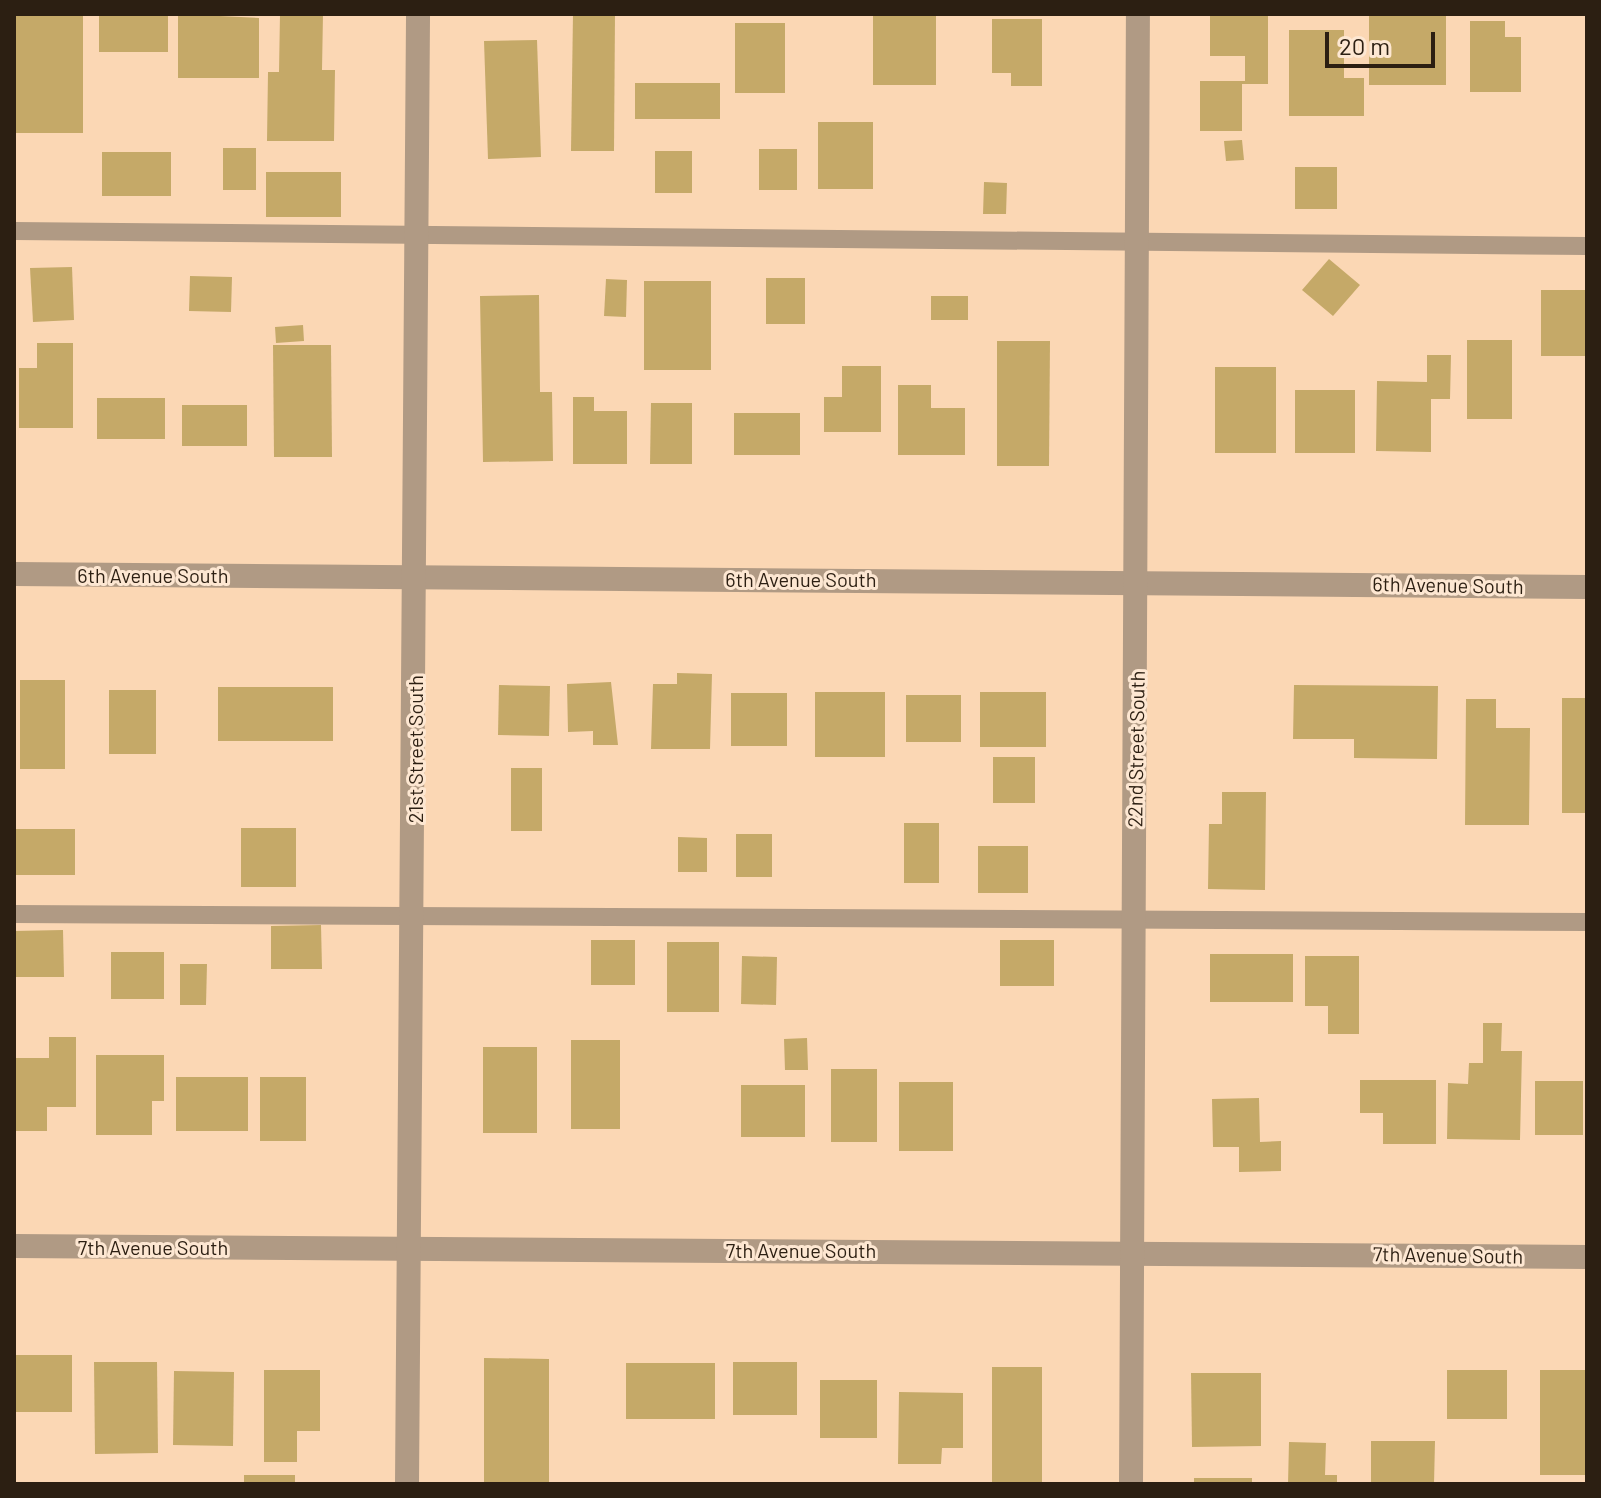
<!DOCTYPE html>
<html>
<head>
<meta charset="utf-8">
<style>
  body { margin:0 }
  #map { position:relative; width:1601px; height:1498px; overflow:hidden; background:#fbd7b4; font-family:Barlow,sans-serif }
  div>[style] { position:absolute }
  [style*='--x'] { left:calc(var(--x)*1px); top:calc(var(--y)*1px); width:calc(var(--w)*1px); rotate:calc(var(--a)*1deg) }
  .building>* { inset:0; background:#c5a968 }
  .lane>* { height:18px; margin:-9px; padding:0 9px; transform-origin:9px; border-radius:9px; background:#b09a84 }
  .street>* { height:24px; margin:-12px; padding:0 12px; transform-origin:12px; border-radius:12px; background:#b09a84 }
  span { translate:-50% -50%; white-space:nowrap; text-align:center; line-height:1.15; -webkit-text-stroke:6px #fde7d2; paint-order:stroke }
  .street-label { font-size:20px; color:#2c1f12 }
  .frame { position:absolute; inset:0; border:16px solid #2c1f12; pointer-events:none }
  .scale { position:absolute; left:1325px; top:32px; width:110px; height:36px; box-sizing:border-box; border:4px solid #2c1f12; border-top:0; padding-left:10px; font-size:24px; line-height:28px; white-space:nowrap; color:#2c1f12; -webkit-text-stroke:6px #fde7d2; paint-order:stroke }
</style>
</head>
<body>
<div id="map">
  <div class="building">
    <i style="clip-path:polygon(14px 14px,83px 14px,83px 133px,14px 133px)"></i>
    <i style="clip-path:polygon(99px 14px,168px 14px,168px 52px,99px 52px)"></i>
    <i style="clip-path:polygon(178px 14px,259px 18px,259px 78px,178px 78px)"></i>
    <i style="clip-path:polygon(280px 14px,323px 14px,322px 70px,335px 70px,334px 141px,267px 141px,268px 72px,279px 72px)"></i>
    <i style="clip-path:polygon(573px 14px,615px 14px,614px 151px,571px 151px)"></i>
    <i style="clip-path:polygon(873px 14px,936px 14px,936px 85px,873px 85px)"></i>
    <i style="clip-path:polygon(1210px 14px,1268px 14px,1268px 84px,1242px 84px,1242px 131px,1200px 131px,1200px 81px,1245px 81px,1245px 56px,1210px 56px)"></i>
    <i style="clip-path:polygon(1369px 16px,1446px 16px,1446px 85px,1369px 85px)"></i>
    <i style="clip-path:polygon(992px 19px,1042px 19px,1042px 86px,1011px 86px,1011px 73px,992px 73px)"></i>
    <i style="clip-path:polygon(1470px 21px,1505px 21px,1505px 37px,1521px 37px,1521px 92px,1470px 92px)"></i>
    <i style="clip-path:polygon(735px 23px,785px 23px,785px 93px,735px 93px)"></i>
    <i style="clip-path:polygon(1289px 30px,1344px 30px,1344px 78px,1364px 78px,1364px 116px,1289px 116px)"></i>
    <i style="clip-path:polygon(537px 40px,541px 157px,488px 159px,484px 41px)"></i>
    <i style="clip-path:polygon(635px 83px,720px 83px,720px 119px,635px 119px)"></i>
    <i style="clip-path:polygon(818px 122px,873px 122px,873px 189px,818px 189px)"></i>
    <i style="clip-path:polygon(1242px 140px,1244px 160px,1226px 161px,1224px 141px)"></i>
    <i style="clip-path:polygon(223px 148px,256px 148px,256px 190px,223px 190px)"></i>
    <i style="clip-path:polygon(759px 149px,797px 149px,797px 190px,759px 190px)"></i>
    <i style="clip-path:polygon(655px 151px,692px 151px,692px 193px,655px 193px)"></i>
    <i style="clip-path:polygon(102px 152px,171px 152px,171px 196px,102px 196px)"></i>
    <i style="clip-path:polygon(1295px 167px,1337px 167px,1337px 209px,1295px 209px)"></i>
    <i style="clip-path:polygon(266px 172px,341px 172px,341px 217px,266px 217px)"></i>
    <i style="clip-path:polygon(984px 182px,1007px 183px,1006px 214px,983px 214px)"></i>
    <i style="clip-path:polygon(1329px 259px,1360px 285px,1333px 316px,1302px 290px)"></i>
    <i style="clip-path:polygon(72px 267px,74px 320px,33px 322px,30px 268px)"></i>
    <i style="clip-path:polygon(190px 276px,232px 277px,231px 312px,189px 311px)"></i>
    <i style="clip-path:polygon(766px 278px,805px 278px,805px 324px,766px 324px)"></i>
    <i style="clip-path:polygon(606px 279px,627px 280px,626px 317px,604px 316px)"></i>
    <i style="clip-path:polygon(644px 281px,711px 281px,711px 370px,644px 370px)"></i>
    <i style="clip-path:polygon(1541px 290px,1587px 290px,1587px 356px,1541px 356px)"></i>
    <i style="clip-path:polygon(539px 295px,540px 392px,552px 392px,553px 461px,483px 462px,480px 296px)"></i>
    <i style="clip-path:polygon(931px 296px,968px 296px,968px 320px,931px 320px)"></i>
    <i style="clip-path:polygon(303px 325px,304px 341px,276px 343px,275px 327px)"></i>
    <i style="clip-path:polygon(1467px 340px,1512px 340px,1512px 419px,1467px 419px)"></i>
    <i style="clip-path:polygon(997px 341px,1050px 341px,1049px 466px,997px 466px)"></i>
    <i style="clip-path:polygon(37px 343px,73px 343px,73px 428px,19px 428px,19px 368px,37px 368px)"></i>
    <i style="clip-path:polygon(273px 345px,331px 345px,332px 457px,274px 457px)"></i>
    <i style="clip-path:polygon(1427px 355px,1451px 355px,1450px 399px,1431px 399px,1431px 452px,1376px 451px,1377px 381px,1427px 382px)"></i>
    <i style="clip-path:polygon(842px 366px,881px 366px,881px 432px,824px 432px,824px 397px,842px 397px)"></i>
    <i style="clip-path:polygon(1215px 367px,1276px 367px,1276px 453px,1215px 453px)"></i>
    <i style="clip-path:polygon(898px 385px,931px 385px,931px 408px,965px 408px,965px 455px,898px 455px)"></i>
    <i style="clip-path:polygon(1295px 390px,1355px 390px,1355px 453px,1295px 453px)"></i>
    <i style="clip-path:polygon(573px 397px,594px 397px,594px 411px,627px 411px,627px 464px,573px 464px)"></i>
    <i style="clip-path:polygon(97px 398px,165px 398px,165px 439px,97px 439px)"></i>
    <i style="clip-path:polygon(651px 403px,692px 403px,692px 464px,650px 464px)"></i>
    <i style="clip-path:polygon(182px 405px,247px 405px,247px 446px,182px 446px)"></i>
    <i style="clip-path:polygon(734px 413px,800px 413px,800px 455px,734px 455px)"></i>
    <i style="clip-path:polygon(677px 673px,712px 674px,710px 749px,651px 749px,653px 684px,677px 684px)"></i>
    <i style="clip-path:polygon(20px 680px,65px 680px,65px 769px,20px 769px)"></i>
    <i style="clip-path:polygon(611px 682px,618px 745px,593px 745px,593px 731px,568px 732px,567px 684px)"></i>
    <i style="clip-path:polygon(499px 685px,550px 686px,549px 736px,498px 735px)"></i>
    <i style="clip-path:polygon(1294px 685px,1438px 686px,1437px 759px,1354px 758px,1354px 739px,1293px 739px)"></i>
    <i style="clip-path:polygon(218px 687px,333px 687px,333px 741px,218px 741px)"></i>
    <i style="clip-path:polygon(109px 690px,156px 690px,156px 754px,109px 754px)"></i>
    <i style="clip-path:polygon(815px 692px,885px 692px,885px 757px,815px 757px)"></i>
    <i style="clip-path:polygon(980px 692px,1046px 692px,1046px 747px,980px 747px)"></i>
    <i style="clip-path:polygon(731px 693px,787px 693px,787px 746px,731px 746px)"></i>
    <i style="clip-path:polygon(906px 695px,961px 695px,961px 742px,906px 742px)"></i>
    <i style="clip-path:polygon(1562px 698px,1587px 698px,1587px 813px,1562px 813px)"></i>
    <i style="clip-path:polygon(1466px 699px,1496px 699px,1496px 728px,1530px 728px,1529px 825px,1465px 825px)"></i>
    <i style="clip-path:polygon(993px 757px,1035px 757px,1035px 803px,993px 803px)"></i>
    <i style="clip-path:polygon(511px 768px,542px 768px,542px 831px,511px 831px)"></i>
    <i style="clip-path:polygon(1222px 792px,1266px 792px,1265px 890px,1208px 889px,1209px 824px,1222px 824px)"></i>
    <i style="clip-path:polygon(904px 823px,939px 823px,939px 883px,904px 883px)"></i>
    <i style="clip-path:polygon(241px 828px,296px 828px,296px 887px,241px 887px)"></i>
    <i style="clip-path:polygon(16px 829px,75px 829px,75px 875px,16px 875px)"></i>
    <i style="clip-path:polygon(736px 834px,772px 834px,772px 877px,736px 877px)"></i>
    <i style="clip-path:polygon(678px 837px,707px 838px,707px 872px,678px 872px)"></i>
    <i style="clip-path:polygon(978px 846px,1028px 846px,1028px 893px,978px 893px)"></i>
    <i style="clip-path:polygon(321px 925px,322px 969px,271px 969px,271px 926px)"></i>
    <i style="clip-path:polygon(63px 930px,64px 977px,14px 977px,14px 931px)"></i>
    <i style="clip-path:polygon(591px 940px,635px 940px,635px 985px,591px 985px)"></i>
    <i style="clip-path:polygon(1000px 940px,1054px 940px,1054px 986px,1000px 986px)"></i>
    <i style="clip-path:polygon(667px 942px,719px 942px,719px 1012px,667px 1012px)"></i>
    <i style="clip-path:polygon(111px 952px,164px 952px,164px 999px,111px 999px)"></i>
    <i style="clip-path:polygon(1210px 954px,1293px 954px,1293px 1002px,1210px 1002px)"></i>
    <i style="clip-path:polygon(742px 956px,777px 957px,776px 1005px,741px 1004px)"></i>
    <i style="clip-path:polygon(1305px 956px,1359px 956px,1359px 1034px,1328px 1034px,1328px 1006px,1305px 1006px)"></i>
    <i style="clip-path:polygon(180px 964px,207px 964px,206px 1005px,180px 1005px)"></i>
    <i style="clip-path:polygon(1483px 1023px,1502px 1023px,1501px 1051px,1522px 1051px,1520px 1140px,1447px 1139px,1448px 1083px,1468px 1084px,1469px 1063px,1483px 1063px)"></i>
    <i style="clip-path:polygon(49px 1037px,76px 1037px,76px 1107px,47px 1107px,47px 1131px,14px 1131px,14px 1058px,49px 1058px)"></i>
    <i style="clip-path:polygon(807px 1038px,808px 1070px,785px 1070px,784px 1039px)"></i>
    <i style="clip-path:polygon(571px 1040px,620px 1040px,620px 1129px,571px 1129px)"></i>
    <i style="clip-path:polygon(483px 1047px,537px 1047px,537px 1133px,483px 1133px)"></i>
    <i style="clip-path:polygon(96px 1055px,164px 1055px,164px 1101px,152px 1101px,152px 1135px,96px 1135px)"></i>
    <i style="clip-path:polygon(831px 1069px,877px 1069px,877px 1142px,831px 1142px)"></i>
    <i style="clip-path:polygon(176px 1077px,248px 1077px,248px 1131px,176px 1131px)"></i>
    <i style="clip-path:polygon(260px 1077px,306px 1077px,306px 1141px,260px 1141px)"></i>
    <i style="clip-path:polygon(1360px 1080px,1436px 1080px,1436px 1144px,1383px 1144px,1383px 1113px,1360px 1113px)"></i>
    <i style="clip-path:polygon(1535px 1081px,1583px 1081px,1583px 1135px,1535px 1135px)"></i>
    <i style="clip-path:polygon(899px 1082px,953px 1082px,953px 1151px,899px 1151px)"></i>
    <i style="clip-path:polygon(741px 1085px,805px 1085px,805px 1137px,741px 1137px)"></i>
    <i style="clip-path:polygon(1259px 1098px,1260px 1142px,1281px 1141px,1281px 1171px,1239px 1172px,1239px 1147px,1213px 1147px,1212px 1099px)"></i>
    <i style="clip-path:polygon(14px 1355px,72px 1355px,72px 1412px,14px 1412px)"></i>
    <i style="clip-path:polygon(484px 1358px,549px 1359px,549px 1484px,484px 1484px)"></i>
    <i style="clip-path:polygon(94px 1362px,157px 1362px,158px 1453px,95px 1454px)"></i>
    <i style="clip-path:polygon(733px 1362px,797px 1362px,797px 1415px,733px 1415px)"></i>
    <i style="clip-path:polygon(626px 1363px,715px 1363px,715px 1419px,626px 1419px)"></i>
    <i style="clip-path:polygon(992px 1367px,1042px 1367px,1042px 1484px,992px 1484px)"></i>
    <i style="clip-path:polygon(264px 1370px,320px 1370px,320px 1431px,297px 1431px,297px 1462px,264px 1462px)"></i>
    <i style="clip-path:polygon(1447px 1370px,1507px 1370px,1507px 1419px,1447px 1419px)"></i>
    <i style="clip-path:polygon(1540px 1370px,1587px 1370px,1587px 1475px,1540px 1475px)"></i>
    <i style="clip-path:polygon(174px 1371px,234px 1372px,233px 1446px,173px 1445px)"></i>
    <i style="clip-path:polygon(1191px 1373px,1261px 1373px,1261px 1446px,1192px 1447px)"></i>
    <i style="clip-path:polygon(820px 1380px,877px 1380px,877px 1438px,820px 1438px)"></i>
    <i style="clip-path:polygon(899px 1392px,963px 1393px,963px 1448px,942px 1448px,941px 1464px,898px 1464px)"></i>
    <i style="clip-path:polygon(1371px 1441px,1435px 1441px,1434px 1484px,1371px 1484px)"></i>
    <i style="clip-path:polygon(1289px 1442px,1326px 1443px,1325px 1475px,1337px 1475px,1337px 1484px,1288px 1484px)"></i>
    <i style="clip-path:polygon(244px 1475px,295px 1475px,295px 1484px,244px 1484px)"></i>
    <i style="clip-path:polygon(1194px 1478px,1252px 1478px,1252px 1484px,1194px 1484px)"></i>
  </div>
  <div class="lane">
    <i style="--x:14;--y:231;--w:1573;--a:0.55"></i>
    <i style="--x:14;--y:914;--w:1573;--a:0.29"></i>
  </div>
  <div class="street">
    <i style="--x:14;--y:574;--w:1573;--a:0.47"></i>
    <i style="--x:14;--y:1246;--w:1573;--a:0.4"></i>
    <i style="--x:407;--y:1484;--w:1470;--a:-89.57"></i>
    <i style="--x:1131;--y:1484;--w:1470;--a:-89.73"></i>
  </div>
  <div class="street-label">
    <span style="left:153px;top:575px">6th Avenue South</span>
    <span style="left:801px;top:579px">6th Avenue South</span>
    <span style="left:1448px;top:585px;rotate:1deg">6th Avenue South</span>
    <span style="left:415px;top:749px;rotate:-90deg">21st Street South</span>
    <span style="left:1136px;top:749px;rotate:-89deg">22nd Street South</span>
    <span style="left:153px;top:1247px">7th Avenue South</span>
    <span style="left:801px;top:1250px">7th Avenue South</span>
    <span style="left:1448px;top:1255px;rotate:1deg">7th Avenue South</span>
  </div>
  <div class="frame"></div>
  <div class="scale">20 m</div>
</div>
</body>
</html>
